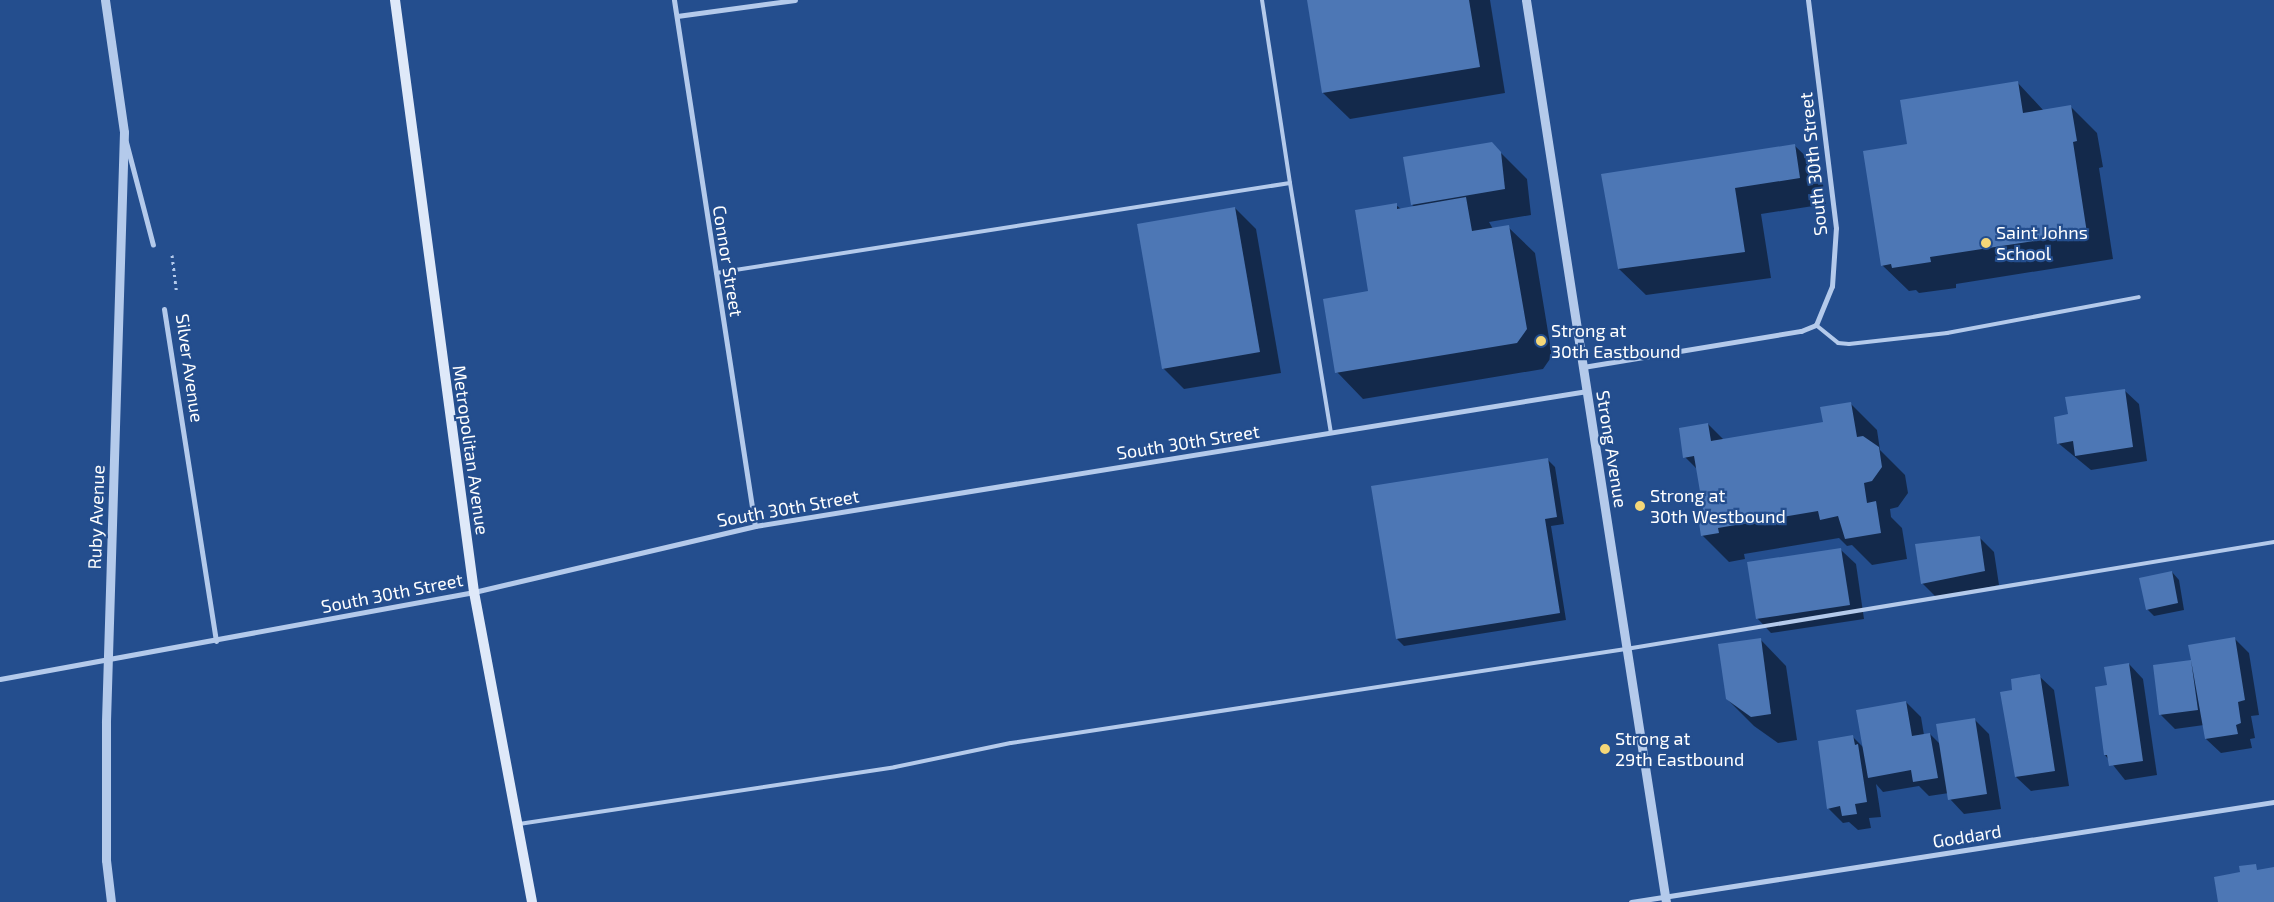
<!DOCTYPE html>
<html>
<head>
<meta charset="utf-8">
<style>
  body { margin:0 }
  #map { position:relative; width:2274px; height:902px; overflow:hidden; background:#244e8e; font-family:"Exo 2",sans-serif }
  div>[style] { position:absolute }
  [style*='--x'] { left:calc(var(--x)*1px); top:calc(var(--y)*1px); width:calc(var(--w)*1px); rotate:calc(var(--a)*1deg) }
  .shadow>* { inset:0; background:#0007 }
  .building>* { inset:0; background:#4d77b5 }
  .path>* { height:3px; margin-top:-1.5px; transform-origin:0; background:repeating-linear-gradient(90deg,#b4caeb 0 2.5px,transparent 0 6.5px) }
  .service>* { height:4px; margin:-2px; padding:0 2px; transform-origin:2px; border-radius:2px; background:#b4caeb }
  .minor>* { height:5px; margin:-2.5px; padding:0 2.5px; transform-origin:2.5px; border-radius:2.5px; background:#b4caeb }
  .tertiary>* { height:9px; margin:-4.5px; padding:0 4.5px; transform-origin:4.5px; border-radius:4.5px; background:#b4caeb }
  .secondary>* { height:10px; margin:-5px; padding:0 5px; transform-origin:5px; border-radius:5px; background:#dfe9f9 }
  .dots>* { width:14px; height:14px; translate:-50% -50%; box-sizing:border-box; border:2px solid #244e8e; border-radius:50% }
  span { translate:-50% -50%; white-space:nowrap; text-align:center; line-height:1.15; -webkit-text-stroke:4.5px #244e8e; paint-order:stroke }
  .street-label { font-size:18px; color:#fff }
  .poi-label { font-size:18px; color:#fff }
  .left { translate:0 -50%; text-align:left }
</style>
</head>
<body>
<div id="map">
  <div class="shadow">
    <i style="clip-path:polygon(1308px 0,1490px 0,1505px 93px,1350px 119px,1323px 93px)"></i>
    <i style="clip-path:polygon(2017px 82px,2044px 111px,2071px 107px,2097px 133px,2103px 167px,2099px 168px,2113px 259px,1956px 284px,1956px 288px,1919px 293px,1916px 290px,1909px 291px,1882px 265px,1908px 145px)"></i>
    <i style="clip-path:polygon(1492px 144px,1527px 179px,1531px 215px,1489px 222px,1493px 229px,1508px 227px,1535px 253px,1552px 356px,1543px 369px,1363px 399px,1337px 372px,1370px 292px,1396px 205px,1401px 209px,1415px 207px,1412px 205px)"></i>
    <i style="clip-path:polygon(1794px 145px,1821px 171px,1826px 204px,1761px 214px,1771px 278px,1646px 295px,1619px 269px,1602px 175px)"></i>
    <i style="clip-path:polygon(1235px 208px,1256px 229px,1281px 373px,1184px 389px,1163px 368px)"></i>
    <i style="clip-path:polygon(2124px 390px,2139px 404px,2147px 461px,2091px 470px,2058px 443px)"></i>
    <i style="clip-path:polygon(1850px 403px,1877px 430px,1880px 450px,1905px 475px,1908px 493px,1898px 507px,1890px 509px,1891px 517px,1902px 528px,1907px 559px,1872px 565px,1852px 545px,1847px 546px,1839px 538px,1744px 554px,1745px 559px,1729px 562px,1702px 535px,1705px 516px,1698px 470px,1685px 457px,1708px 424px,1724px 440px,1825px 423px)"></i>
    <i style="clip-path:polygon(1548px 460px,1555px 467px,1564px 524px,1551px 526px,1566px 620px,1404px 646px,1397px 639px)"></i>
    <i style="clip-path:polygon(1979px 537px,1994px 552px,1999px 585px,1937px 598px,1922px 583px)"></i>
    <i style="clip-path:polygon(1841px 550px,1856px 564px,1864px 619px,1771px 633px,1757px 618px)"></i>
    <i style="clip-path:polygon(2172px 572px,2179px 580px,2184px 610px,2154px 616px,2147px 609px)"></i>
    <i style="clip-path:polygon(2234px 638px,2249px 653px,2259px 715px,2251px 716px,2255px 738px,2250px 739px,2252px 748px,2221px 753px,2206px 739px,2204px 725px,2175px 729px,2161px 715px,2154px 666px,2192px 661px)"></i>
    <i style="clip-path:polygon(1760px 639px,1786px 666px,1797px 740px,1778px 743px,1754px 726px,1727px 699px)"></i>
    <i style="clip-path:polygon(2129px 664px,2143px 679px,2157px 775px,2125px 780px,2105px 755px,2108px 686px)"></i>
    <i style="clip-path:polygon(2039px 676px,2054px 690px,2069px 786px,2031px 791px,2016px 777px)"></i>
    <i style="clip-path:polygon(1906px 702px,1921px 717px,1924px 735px,1930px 734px,1941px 745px,1974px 719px,1989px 734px,2001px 809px,1964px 814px,1950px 799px,1949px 793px,1929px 796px,1919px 786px,1883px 792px,1876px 784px,1881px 817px,1869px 818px,1871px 828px,1858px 830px,1849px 822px,1843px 823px,1828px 808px,1853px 737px,1864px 748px)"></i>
  </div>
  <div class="building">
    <i style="clip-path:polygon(1307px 0,1469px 0,1480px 67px,1322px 93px)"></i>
    <i style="clip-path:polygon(2018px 81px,2023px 113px,2071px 105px,2077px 141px,2073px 142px,2087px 233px,1930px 257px,1931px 262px,1892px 268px,1891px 264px,1881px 266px,1863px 151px,1907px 144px,1900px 100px)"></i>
    <i style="clip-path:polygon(1492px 142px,1501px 152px,1505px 189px,1411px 205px,1403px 157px)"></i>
    <i style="clip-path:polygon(1795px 144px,1800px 178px,1735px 188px,1745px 252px,1618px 269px,1601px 174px)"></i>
    <i style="clip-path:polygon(1466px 197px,1472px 231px,1509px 225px,1527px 329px,1517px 343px,1335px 373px,1323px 299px,1368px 291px,1355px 210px,1397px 203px,1397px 209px)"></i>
    <i style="clip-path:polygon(1235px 207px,1260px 352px,1162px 369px,1137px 224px)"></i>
    <i style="clip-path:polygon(2125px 389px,2133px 447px,2075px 456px,2073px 441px,2057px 444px,2054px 417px,2068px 414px,2065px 397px)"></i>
    <i style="clip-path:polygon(1851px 402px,1857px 437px,1863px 436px,1879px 447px,1882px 467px,1872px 481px,1864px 483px,1867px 503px,1876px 501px,1881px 533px,1845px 539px,1838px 516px,1820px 520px,1818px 511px,1718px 528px,1719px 533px,1701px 536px,1698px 516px,1704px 515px,1694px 456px,1683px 458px,1679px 428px,1708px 423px,1711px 441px,1823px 422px,1820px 407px)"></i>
    <i style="clip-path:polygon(1548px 458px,1557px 517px,1545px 519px,1560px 613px,1396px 639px,1371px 486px)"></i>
    <i style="clip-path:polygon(1980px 536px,1985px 571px,1921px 584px,1915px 544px)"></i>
    <i style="clip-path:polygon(1841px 548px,1850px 605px,1756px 619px,1747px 562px)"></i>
    <i style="clip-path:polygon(2172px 571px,2178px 603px,2146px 610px,2139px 578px)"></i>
    <i style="clip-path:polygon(2235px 637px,2245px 700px,2238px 702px,2241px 723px,2236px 725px,2238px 734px,2205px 739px,2191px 660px,2198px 710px,2159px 715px,2153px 665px,2191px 660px,2188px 645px)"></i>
    <i style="clip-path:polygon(1761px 638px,1771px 714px,1751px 717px,1726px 699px,1718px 644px)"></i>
    <i style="clip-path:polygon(2129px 663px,2143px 761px,2109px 766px,2107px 755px,2104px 755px,2095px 687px,2107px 685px,2104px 667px)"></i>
    <i style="clip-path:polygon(2040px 674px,2055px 771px,2015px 777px,2000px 692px,2012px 690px,2011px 679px)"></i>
    <i style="clip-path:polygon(1906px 701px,1912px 736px,1930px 733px,1938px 778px,1913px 782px,1911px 770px,1868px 778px,1856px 710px)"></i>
    <i style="clip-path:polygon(1975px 718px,1987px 794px,1948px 800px,1936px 724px)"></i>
    <i style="clip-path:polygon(1853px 735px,1855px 745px,1858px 744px,1867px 802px,1855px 804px,1857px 814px,1842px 816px,1840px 806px,1827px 809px,1818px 741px)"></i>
    <i style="clip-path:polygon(2256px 864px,2257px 870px,2274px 867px,2274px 902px,2218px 902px,2214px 877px,2240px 872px,2239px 866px)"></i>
  </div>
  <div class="path">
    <i style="--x:172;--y:255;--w:38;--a:83"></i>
  </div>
  <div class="service">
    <i style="--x:1262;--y:0;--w:185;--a:81.3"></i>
    <i style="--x:716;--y:273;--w:581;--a:-8.91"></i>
    <i style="--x:1290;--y:183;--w:253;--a:80.7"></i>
    <i style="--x:1816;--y:325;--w:28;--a:39"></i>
    <i style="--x:1838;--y:343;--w:11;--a:5"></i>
    <i style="--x:1849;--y:344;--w:99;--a:-6.4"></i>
    <i style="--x:1947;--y:333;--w:195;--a:-10.6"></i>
    <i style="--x:519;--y:824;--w:380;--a:-8.6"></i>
    <i style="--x:895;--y:767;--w:118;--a:-11.7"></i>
    <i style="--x:1011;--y:743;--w:622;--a:-8.69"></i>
    <i style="--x:1626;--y:649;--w:657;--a:-9.38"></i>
  </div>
  <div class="minor">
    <i style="--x:674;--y:0;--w:532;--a:81.25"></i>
    <i style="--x:677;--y:16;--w:119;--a:-7.7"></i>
    <i style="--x:126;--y:142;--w:106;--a:75.3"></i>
    <i style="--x:164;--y:309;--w:336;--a:81.1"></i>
    <i style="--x:1583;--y:367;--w:221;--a:-9.4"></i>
    <i style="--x:1801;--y:331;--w:16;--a:-22"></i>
    <i style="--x:1816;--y:325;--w:42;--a:-67.7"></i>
    <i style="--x:1832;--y:286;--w:58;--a:-86.1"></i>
    <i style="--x:1836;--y:228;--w:230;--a:-97"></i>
    <i style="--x:0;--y:679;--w:482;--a:-10.4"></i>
    <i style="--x:474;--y:592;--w:289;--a:-13.2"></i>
    <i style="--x:755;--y:526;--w:843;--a:-9.22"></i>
    <i style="--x:1631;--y:902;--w:651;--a:-8.84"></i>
  </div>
  <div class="tertiary">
    <i style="--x:105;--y:0;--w:133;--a:81.8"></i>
    <i style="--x:124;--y:132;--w:590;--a:91.75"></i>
    <i style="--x:106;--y:722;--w:138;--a:90"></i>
    <i style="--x:106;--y:860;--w:42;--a:83.2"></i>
    <i style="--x:1526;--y:0;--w:913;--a:81.18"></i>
  </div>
  <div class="secondary">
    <i style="--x:395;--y:0;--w:597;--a:82.4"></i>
    <i style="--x:474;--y:592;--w:315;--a:79.4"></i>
  </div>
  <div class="dots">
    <i style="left:1986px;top:243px;background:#f5d778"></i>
    <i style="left:1541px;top:341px;background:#f5d778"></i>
    <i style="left:1640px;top:506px;background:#f5d778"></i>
    <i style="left:1605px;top:749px;background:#f5d778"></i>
  </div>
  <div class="street-label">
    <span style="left:1813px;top:164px;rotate:-96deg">South 30th Street</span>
    <span style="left:728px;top:261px;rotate:81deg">Connor Street</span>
    <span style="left:190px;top:368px;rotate:82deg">Silver Avenue</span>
    <span style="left:1188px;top:442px;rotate:-9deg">South 30th Street</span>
    <span style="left:1612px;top:449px;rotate:81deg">Strong Avenue</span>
    <span style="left:471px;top:450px;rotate:82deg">Metropolitan Avenue</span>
    <span style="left:788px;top:508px;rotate:-10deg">South 30th Street</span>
    <span style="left:96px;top:517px;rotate:-88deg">Ruby Avenue</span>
    <span style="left:392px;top:593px;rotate:-11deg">South 30th Street</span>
    <span style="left:1967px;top:836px;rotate:-9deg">Goddard</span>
  </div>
  <div class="poi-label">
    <span class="left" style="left:1996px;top:243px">Saint Johns<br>School</span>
    <span class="left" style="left:1551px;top:341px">Strong at<br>30th Eastbound</span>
    <span class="left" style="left:1650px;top:506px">Strong at<br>30th Westbound</span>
    <span class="left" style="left:1615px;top:749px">Strong at<br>29th Eastbound</span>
  </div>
</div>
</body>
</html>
